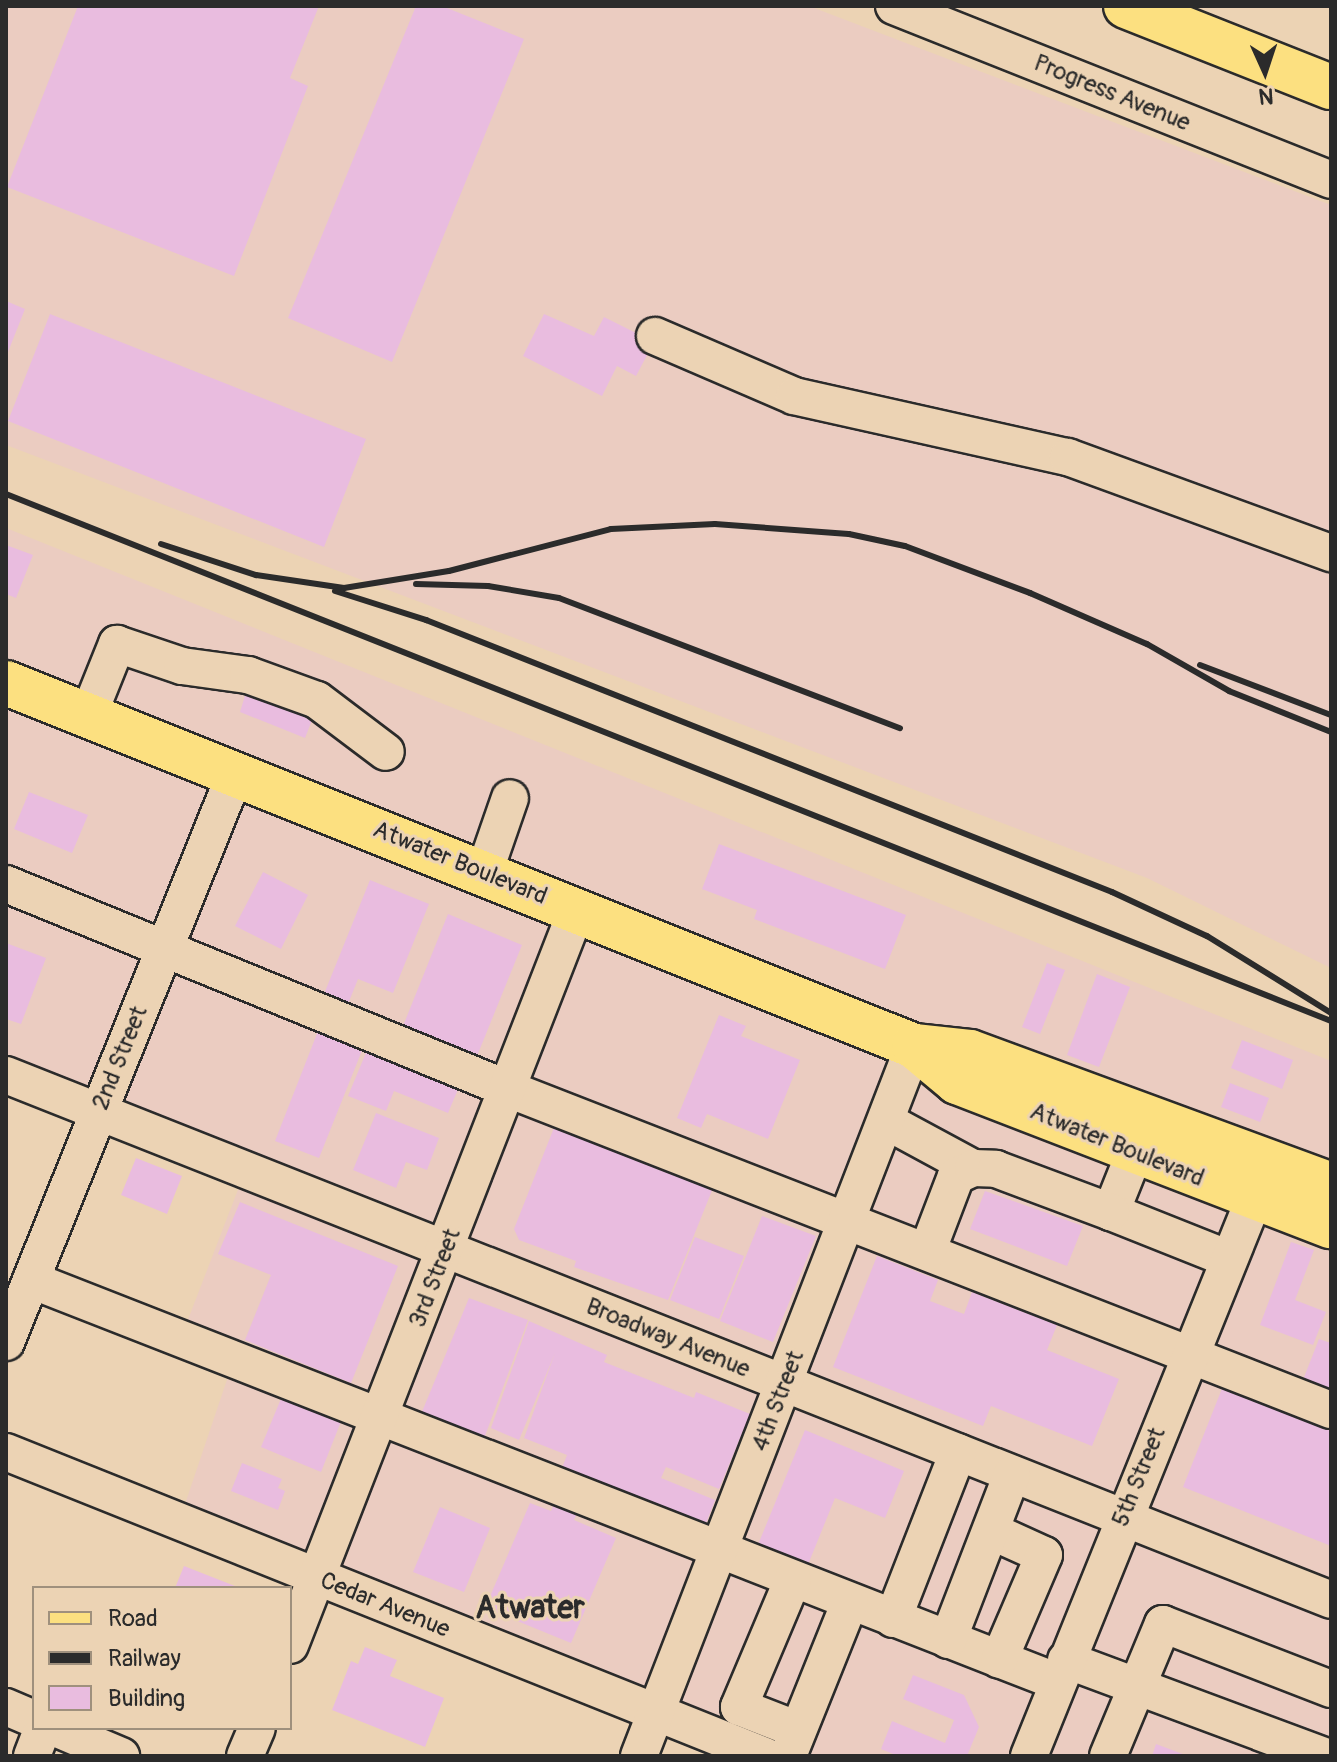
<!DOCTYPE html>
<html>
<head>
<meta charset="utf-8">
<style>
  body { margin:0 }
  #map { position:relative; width:1337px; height:1762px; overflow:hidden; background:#ecd3b4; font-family:Pangolin,sans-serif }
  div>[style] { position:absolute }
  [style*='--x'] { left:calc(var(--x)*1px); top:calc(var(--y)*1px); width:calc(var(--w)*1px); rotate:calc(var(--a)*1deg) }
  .built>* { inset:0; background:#ebccc1 }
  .building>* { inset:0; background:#e9bcdf }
  .roads { filter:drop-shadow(2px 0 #2b2b2b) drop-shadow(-2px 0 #2b2b2b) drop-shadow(0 2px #2b2b2b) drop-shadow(0 -2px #2b2b2b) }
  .minor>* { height:36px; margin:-18px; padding:0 18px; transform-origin:18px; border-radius:18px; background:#ecd3b4 }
  .major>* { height:44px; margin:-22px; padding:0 22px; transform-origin:22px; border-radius:22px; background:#fce080 }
  .highway>* { height:44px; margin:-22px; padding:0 22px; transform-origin:22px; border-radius:22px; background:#fce080 }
  .rail>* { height:6px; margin:-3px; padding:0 3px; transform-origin:3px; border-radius:3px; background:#2b2b2b }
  span { translate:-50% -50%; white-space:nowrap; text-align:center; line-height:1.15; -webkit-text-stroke:6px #ecd3b4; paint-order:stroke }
  .street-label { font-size:24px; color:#2b2b2b }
  .district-label { font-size:32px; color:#2b2b2b; font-weight:700 }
  .frame { position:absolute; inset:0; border:8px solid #2b2b2b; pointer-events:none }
  .legend { position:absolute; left:32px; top:1586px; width:260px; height:144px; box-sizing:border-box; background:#ecd3b4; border:2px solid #9f907d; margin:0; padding:10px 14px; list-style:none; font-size:24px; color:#2b2b2b }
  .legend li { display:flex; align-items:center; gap:16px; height:40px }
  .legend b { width:40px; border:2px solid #9f907d }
  .north { position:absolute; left:1225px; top:32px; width:80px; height:80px; -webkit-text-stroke:6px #ecd3b4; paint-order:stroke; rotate:177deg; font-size:22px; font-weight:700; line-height:32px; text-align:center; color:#2b2b2b }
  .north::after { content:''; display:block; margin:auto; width:28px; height:36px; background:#2b2b2b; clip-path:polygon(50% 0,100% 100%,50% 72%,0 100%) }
</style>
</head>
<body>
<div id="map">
  <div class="built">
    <i style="clip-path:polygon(6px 6px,809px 6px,1331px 205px,1331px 968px,1147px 878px,6px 445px)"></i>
    <i style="clip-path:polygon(6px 528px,1331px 1061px,1331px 1756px,806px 1756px,183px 1510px,237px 1350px,184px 1330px,239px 1187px,6px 1086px)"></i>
  </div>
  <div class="building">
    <i style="clip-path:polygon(78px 6px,319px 6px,290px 78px,308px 86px,234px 276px,7px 187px)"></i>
    <i style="clip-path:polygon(416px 6px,442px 6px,524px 39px,392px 362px,288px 318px)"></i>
    <i style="clip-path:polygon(6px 301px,25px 309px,6px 357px)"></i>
    <i style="clip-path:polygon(50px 314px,366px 439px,324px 547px,8px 421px)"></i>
    <i style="clip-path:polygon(544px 314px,594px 336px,604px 317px,654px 342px,636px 376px,617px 366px,602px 396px,523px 356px)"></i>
    <i style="clip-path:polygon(6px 545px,33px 555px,16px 598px,6px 594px)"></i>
    <i style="clip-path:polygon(248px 686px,314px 715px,305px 738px,240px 712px)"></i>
    <i style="clip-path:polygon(29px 792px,88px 815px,72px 853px,14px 829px)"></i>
    <i style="clip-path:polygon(719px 844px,906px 915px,885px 969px,754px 919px,757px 910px,702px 889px)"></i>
    <i style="clip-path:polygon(263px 872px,308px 895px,281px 949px,235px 926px)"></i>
    <i style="clip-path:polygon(370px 880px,429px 904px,393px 993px,358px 979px,346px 1009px,322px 999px)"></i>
    <i style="clip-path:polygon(448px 914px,522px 945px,475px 1061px,401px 1031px)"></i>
    <i style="clip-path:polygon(6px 943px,46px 958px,21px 1024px,6px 1019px)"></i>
    <i style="clip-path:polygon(1047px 963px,1065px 970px,1040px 1034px,1022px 1027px)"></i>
    <i style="clip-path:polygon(1097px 974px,1130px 987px,1099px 1067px,1067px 1055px)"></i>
    <i style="clip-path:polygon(719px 1015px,746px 1026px,741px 1036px,800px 1060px,768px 1139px,707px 1114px,701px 1128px,677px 1118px)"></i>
    <i style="clip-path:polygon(320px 1026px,365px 1043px,319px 1158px,275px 1141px)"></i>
    <i style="clip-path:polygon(1242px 1040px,1293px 1060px,1282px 1089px,1231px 1068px)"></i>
    <i style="clip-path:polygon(370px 1043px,462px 1080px,448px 1113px,394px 1091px,386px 1111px,348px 1096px)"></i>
    <i style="clip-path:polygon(1230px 1083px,1269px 1098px,1260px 1122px,1221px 1107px)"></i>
    <i style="clip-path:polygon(376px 1113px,439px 1138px,427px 1170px,406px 1162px,396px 1188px,353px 1170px)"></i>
    <i style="clip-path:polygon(559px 1115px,717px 1178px,668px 1300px,574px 1267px,576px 1261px,519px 1240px,514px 1229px)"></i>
    <i style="clip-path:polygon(136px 1158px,182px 1176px,167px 1214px,121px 1195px)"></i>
    <i style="clip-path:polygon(985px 1191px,1083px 1226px,1067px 1266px,970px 1229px)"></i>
    <i style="clip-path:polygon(240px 1202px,398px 1266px,351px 1383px,245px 1340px,271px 1275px,218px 1254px)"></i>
    <i style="clip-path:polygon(762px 1216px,816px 1236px,773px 1342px,720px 1321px)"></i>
    <i style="clip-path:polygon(695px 1237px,744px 1256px,719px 1319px,670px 1300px)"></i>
    <i style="clip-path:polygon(1291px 1242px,1314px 1250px,1295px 1300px,1326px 1312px,1313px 1345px,1260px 1325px)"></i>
    <i style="clip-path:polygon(877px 1256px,938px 1280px,930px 1301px,964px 1314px,972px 1292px,1057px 1325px,1047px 1350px,1119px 1379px,1092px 1446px,991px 1406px,983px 1426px,833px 1367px)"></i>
    <i style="clip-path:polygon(469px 1298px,528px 1320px,482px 1444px,419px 1419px)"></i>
    <i style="clip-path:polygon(529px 1321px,607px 1355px,604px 1362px,694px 1398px,696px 1392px,750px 1414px,719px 1489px,666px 1467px,661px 1478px,715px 1500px,703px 1531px,560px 1473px,567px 1455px,524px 1438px,555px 1353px,519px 1440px,491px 1428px)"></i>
    <i style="clip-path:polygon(1319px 1339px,1331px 1343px,1331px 1397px,1301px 1385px)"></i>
    <i style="clip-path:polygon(1225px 1381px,1331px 1423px,1331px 1546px,1183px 1487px)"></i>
    <i style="clip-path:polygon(285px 1389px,344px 1414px,321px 1472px,261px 1447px)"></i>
    <i style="clip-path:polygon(805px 1430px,904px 1471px,885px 1518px,835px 1498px,805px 1572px,755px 1552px)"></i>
    <i style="clip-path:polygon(242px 1463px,282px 1479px,278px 1488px,285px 1491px,278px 1510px,231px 1491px)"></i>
    <i style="clip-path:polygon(530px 1503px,551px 1511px,554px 1504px,577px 1513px,574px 1520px,616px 1538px,571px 1643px,485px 1608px)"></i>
    <i style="clip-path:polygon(440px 1507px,490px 1528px,464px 1592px,413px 1572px)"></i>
    <i style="clip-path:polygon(184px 1566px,240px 1588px,175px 1588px)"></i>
    <i style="clip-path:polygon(365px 1647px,397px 1660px,390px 1676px,444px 1698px,425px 1747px,332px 1710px,351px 1661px,358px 1664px)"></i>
    <i style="clip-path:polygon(913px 1675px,964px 1695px,979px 1727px,967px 1756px,898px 1756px,881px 1749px,892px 1721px,945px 1743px,954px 1720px,903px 1699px)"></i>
    <i style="clip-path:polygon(1156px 1744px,1188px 1756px,1152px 1756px)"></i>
  </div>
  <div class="roads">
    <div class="minor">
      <i style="--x:894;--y:6;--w:470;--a:21.7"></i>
      <i style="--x:655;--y:336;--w:151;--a:23.3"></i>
      <i style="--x:794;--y:396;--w:281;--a:12.6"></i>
      <i style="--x:1068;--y:457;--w:280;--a:20.1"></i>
      <i style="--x:88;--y:716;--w:78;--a:-68.1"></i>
      <i style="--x:117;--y:644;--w:69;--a:18.7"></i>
      <i style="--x:182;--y:666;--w:67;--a:7.8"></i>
      <i style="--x:248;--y:675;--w:73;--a:19.9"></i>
      <i style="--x:317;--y:700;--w:86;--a:37"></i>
      <i style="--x:484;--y:873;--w:79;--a:-70.9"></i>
      <i style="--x:6;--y:884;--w:542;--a:22.21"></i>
      <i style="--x:508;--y:1089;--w:883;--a:21.31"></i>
      <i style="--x:6;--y:1075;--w:1425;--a:21.61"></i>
      <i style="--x:886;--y:1121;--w:99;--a:28.4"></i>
      <i style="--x:1135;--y:1152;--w:65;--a:111.8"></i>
      <i style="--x:1111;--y:1212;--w:127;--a:21.7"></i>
      <i style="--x:927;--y:1252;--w:81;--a:-69.1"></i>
      <i style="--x:956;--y:1176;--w:19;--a:-25"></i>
      <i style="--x:973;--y:1168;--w:23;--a:2"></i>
      <i style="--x:996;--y:1169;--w:123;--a:20.5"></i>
      <i style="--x:31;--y:1280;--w:1103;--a:21.38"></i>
      <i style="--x:6;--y:1342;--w:612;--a:-68.04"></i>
      <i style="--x:6;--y:1452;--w:818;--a:21.83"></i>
      <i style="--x:991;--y:1531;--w:58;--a:24.4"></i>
      <i style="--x:1044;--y:1555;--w:114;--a:113.2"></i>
      <i style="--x:793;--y:1579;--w:139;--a:112.9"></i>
      <i style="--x:739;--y:1707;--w:63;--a:21.3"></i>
      <i style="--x:893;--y:1619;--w:179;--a:-68.7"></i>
      <i style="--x:948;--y:1640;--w:178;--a:-68.9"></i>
      <i style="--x:290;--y:1645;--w:790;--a:-68.7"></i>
      <i style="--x:1066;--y:1660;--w:275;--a:20.4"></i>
      <i style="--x:6;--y:1707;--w:30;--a:23"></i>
      <i style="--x:55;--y:1728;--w:72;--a:23"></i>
      <i style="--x:790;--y:1751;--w:161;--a:-68.1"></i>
      <i style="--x:32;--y:1756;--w:30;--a:-69"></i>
      <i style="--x:245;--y:1756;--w:30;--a:-67"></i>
      <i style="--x:639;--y:1756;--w:761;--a:-68.83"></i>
      <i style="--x:1029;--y:1756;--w:601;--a:-68"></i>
      <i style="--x:1108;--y:1756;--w:143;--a:-67.4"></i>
      <i style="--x:1163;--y:1624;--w:180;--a:21.2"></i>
    </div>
    <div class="major">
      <i style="--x:6;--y:683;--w:978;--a:21.79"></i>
      <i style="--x:914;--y:1046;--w:56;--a:6.1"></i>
      <i style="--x:970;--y:1052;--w:385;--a:20.2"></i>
      <i style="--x:914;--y:1046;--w:56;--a:39.9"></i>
      <i style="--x:957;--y:1082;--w:401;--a:21.1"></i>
    </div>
    <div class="highway">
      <i style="--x:1126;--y:6;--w:220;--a:21.6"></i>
    </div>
  </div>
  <div class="rail">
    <i style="--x:6;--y:494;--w:1426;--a:21.69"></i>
    <i style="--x:161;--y:544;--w:100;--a:18.1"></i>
    <i style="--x:256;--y:575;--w:89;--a:8.4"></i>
    <i style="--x:344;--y:588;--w:106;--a:-9.2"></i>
    <i style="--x:449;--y:571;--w:167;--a:-14.5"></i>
    <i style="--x:611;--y:529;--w:104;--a:-2.8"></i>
    <i style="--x:715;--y:524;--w:134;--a:4.3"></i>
    <i style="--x:849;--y:534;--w:57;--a:12.1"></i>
    <i style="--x:905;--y:546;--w:134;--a:20.6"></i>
    <i style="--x:1030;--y:593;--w:128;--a:23.6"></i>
    <i style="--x:1147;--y:644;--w:95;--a:29.8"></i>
    <i style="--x:1229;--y:691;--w:110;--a:21.9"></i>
    <i style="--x:416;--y:584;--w:72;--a:1.6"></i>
    <i style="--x:488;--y:586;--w:72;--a:9.6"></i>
    <i style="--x:559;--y:598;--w:365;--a:20.9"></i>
    <i style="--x:335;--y:591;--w:96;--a:17.7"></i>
    <i style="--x:426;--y:620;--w:738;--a:21.63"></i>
    <i style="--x:1112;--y:892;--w:105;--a:24.9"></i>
    <i style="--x:1207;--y:936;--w:146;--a:31.8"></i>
    <i style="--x:1200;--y:665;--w:140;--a:20.9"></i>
  </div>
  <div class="street-label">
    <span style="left:1112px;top:93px;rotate:22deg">Progress Avenue</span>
    <span style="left:460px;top:863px;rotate:22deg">Atwater Boulevard</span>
    <span style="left:120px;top:1058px;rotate:-68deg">2nd Street</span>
    <span style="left:1117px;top:1145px;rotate:22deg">Atwater Boulevard</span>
    <span style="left:435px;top:1278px;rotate:-69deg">3rd Street</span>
    <span style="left:668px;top:1338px;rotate:22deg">Broadway Avenue</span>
    <span style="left:778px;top:1401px;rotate:-69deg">4th Street</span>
    <span style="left:1139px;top:1477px;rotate:-68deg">5th Street</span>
    <span style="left:385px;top:1605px;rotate:22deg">Cedar Avenue</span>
  </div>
  <div class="district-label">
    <span style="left:530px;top:1608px">Atwater</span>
  </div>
  <div class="frame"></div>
  <ul class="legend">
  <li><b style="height:10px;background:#fce080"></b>Road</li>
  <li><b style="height:10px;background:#2b2b2b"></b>Railway</li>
  <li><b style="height:22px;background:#e9bcdf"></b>Building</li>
  </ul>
  <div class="north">N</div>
</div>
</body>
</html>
